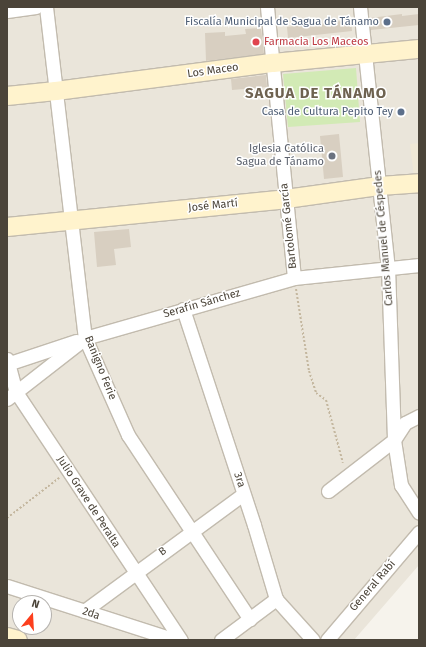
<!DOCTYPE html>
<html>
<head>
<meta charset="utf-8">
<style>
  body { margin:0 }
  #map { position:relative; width:426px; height:647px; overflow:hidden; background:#f6f3ec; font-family:"Fira Sans",sans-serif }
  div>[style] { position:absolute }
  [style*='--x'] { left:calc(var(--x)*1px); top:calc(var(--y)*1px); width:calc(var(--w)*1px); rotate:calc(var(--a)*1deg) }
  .residential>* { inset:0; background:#eae5da }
  .education>* { inset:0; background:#efe8d6 }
  .green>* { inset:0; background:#d2eab5 }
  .building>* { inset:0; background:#d8cfc1 }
  .path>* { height:2px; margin-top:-1px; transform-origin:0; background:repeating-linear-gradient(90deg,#c4b79f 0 2px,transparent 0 4px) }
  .roads { filter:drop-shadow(1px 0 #c2bbae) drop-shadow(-1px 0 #c2bbae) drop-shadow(0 1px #c2bbae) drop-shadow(0 -1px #c2bbae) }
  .street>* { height:13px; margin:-6.5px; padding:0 6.5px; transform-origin:6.5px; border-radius:6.5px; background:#fff }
  .secondary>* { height:18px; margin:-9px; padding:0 9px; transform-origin:9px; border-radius:9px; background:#fff3cd }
  .dots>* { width:11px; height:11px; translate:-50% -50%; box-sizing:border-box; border:2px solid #fff; border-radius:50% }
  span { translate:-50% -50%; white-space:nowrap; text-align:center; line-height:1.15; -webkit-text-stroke:3px #fff; paint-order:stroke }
  .service-label { font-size:11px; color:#4e5e75 }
  .right { translate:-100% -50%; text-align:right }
  .health-label { font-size:11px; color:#be3a42 }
  .left { translate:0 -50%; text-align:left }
  .street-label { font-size:11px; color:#4b4439 }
  .worship-label { font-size:11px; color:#5b616d }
  .district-label { font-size:15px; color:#6e6250; font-weight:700; letter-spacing:1px }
  .frame { position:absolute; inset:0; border:8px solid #4b4439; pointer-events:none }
  .north { position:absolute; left:12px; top:595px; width:40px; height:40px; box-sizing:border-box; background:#fff; border:1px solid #b7b4b0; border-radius:50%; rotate:18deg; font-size:11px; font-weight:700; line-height:16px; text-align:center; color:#4b4439 }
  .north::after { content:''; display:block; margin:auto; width:14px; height:18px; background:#fc3f1d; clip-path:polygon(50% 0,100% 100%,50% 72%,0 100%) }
</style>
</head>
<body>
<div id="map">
  <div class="residential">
    <i style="clip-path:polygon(evenodd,7px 7px,419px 7px,419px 565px,354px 640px,7px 640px,7px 7px,20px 603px,44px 603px,44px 627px,20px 627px,20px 603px)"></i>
  </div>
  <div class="education">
    <i style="clip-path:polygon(419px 143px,419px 176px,414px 177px,410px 144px)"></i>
  </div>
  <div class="green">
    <i style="clip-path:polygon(356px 68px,360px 122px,288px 127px,283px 74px)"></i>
  </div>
  <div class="building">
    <i style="clip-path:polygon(402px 14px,402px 16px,419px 14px,419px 25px,371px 30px,370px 18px)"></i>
    <i style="clip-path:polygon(351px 20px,352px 31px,288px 38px,287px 27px)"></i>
    <i style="clip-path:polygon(261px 28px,264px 54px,206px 61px,205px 33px,225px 32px,225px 36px,246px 34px,245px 29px)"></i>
    <i style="clip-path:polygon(266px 75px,267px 87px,232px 90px,231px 79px)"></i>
    <i style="clip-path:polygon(339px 134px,343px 177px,324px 179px,320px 136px)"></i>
    <i style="clip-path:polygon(129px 229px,131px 247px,114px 249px,116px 265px,97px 267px,94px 232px)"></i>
  </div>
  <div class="path">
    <i style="--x:296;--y:289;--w:83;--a:81"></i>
    <i style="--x:309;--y:371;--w:23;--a:72"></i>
    <i style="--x:316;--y:393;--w:12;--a:35"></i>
    <i style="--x:326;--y:400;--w:65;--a:74.9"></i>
    <i style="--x:7;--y:518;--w:66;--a:-37.6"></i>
  </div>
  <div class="roads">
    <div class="street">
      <i style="--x:46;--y:7;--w:333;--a:83.3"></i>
      <i style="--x:85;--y:338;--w:106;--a:66.1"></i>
      <i style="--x:128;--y:435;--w:221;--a:56.5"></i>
      <i style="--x:267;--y:7;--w:272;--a:84.3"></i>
      <i style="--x:360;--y:7;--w:262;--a:83.9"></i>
      <i style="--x:388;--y:267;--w:173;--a:88"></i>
      <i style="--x:394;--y:440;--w:46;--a:81.2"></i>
      <i style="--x:401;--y:485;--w:33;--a:57"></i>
      <i style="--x:7;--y:11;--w:29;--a:-8"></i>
      <i style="--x:183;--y:309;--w:227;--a:71.8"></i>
      <i style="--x:254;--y:525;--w:77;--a:73.4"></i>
      <i style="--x:276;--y:599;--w:55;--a:47.9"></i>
      <i style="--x:7;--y:359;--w:34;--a:75"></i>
      <i style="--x:16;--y:392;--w:298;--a:56.4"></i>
      <i style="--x:7;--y:364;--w:73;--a:-18.4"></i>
      <i style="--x:7;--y:399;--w:99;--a:-38"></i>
      <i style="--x:85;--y:338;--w:217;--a:-16"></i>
      <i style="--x:294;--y:278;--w:126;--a:-5.9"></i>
      <i style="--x:328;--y:491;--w:83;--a:-37.7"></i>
      <i style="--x:394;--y:440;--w:20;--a:-57"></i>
      <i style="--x:405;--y:423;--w:16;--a:-27"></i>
      <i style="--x:7;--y:586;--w:176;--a:17.8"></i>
      <i style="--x:84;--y:611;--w:197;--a:-36.3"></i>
      <i style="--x:221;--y:640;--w:69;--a:-36.7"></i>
      <i style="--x:327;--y:640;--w:142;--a:-49.6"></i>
    </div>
    <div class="secondary">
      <i style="--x:7;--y:96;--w:49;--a:-5.8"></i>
      <i style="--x:56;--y:91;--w:219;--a:-7.4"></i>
      <i style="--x:273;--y:63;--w:147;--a:-5.5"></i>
      <i style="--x:7;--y:227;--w:280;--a:-5.7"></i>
      <i style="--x:286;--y:199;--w:95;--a:-7.9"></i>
      <i style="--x:380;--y:186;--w:39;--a:-4"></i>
      <i style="--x:7;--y:637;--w:11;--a:15"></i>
    </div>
  </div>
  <div class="dots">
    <i style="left:387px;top:22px;background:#5c6f8a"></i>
    <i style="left:256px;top:42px;background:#e0444e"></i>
    <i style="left:401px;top:112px;background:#5c6f8a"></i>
    <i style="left:332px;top:156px;background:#6b7280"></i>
  </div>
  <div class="service-label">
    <span class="right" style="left:379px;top:22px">Fiscalía Municipal de Sagua de Tánamo</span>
    <span class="right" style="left:393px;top:112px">Casa de Cultura Pepito Tey</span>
  </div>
  <div class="health-label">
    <span class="left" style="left:264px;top:42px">Farmacia Los Maceos</span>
  </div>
  <div class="street-label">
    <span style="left:213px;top:71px;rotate:-8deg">Los Maceo</span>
    <span style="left:213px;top:206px;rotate:-6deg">José Martí</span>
    <span style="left:289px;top:226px;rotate:-96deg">Bartolomé García</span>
    <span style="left:384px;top:238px;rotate:-95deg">Carlos Manuel de Céspedes</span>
    <span style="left:202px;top:304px;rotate:-16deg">Serafín Sánchez</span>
    <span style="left:100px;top:368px;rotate:68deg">Banigno Ferie</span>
    <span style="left:239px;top:480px;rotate:72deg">3ra</span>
    <span style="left:88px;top:502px;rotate:57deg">Julio Grave de Peralta</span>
    <span style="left:163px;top:552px;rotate:-35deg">B</span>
    <span style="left:373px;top:586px;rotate:-49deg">General Rabí</span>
    <span style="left:91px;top:614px;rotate:19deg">2da</span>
  </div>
  <div class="worship-label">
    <span class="right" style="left:324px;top:156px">Iglesia Católica<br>Sagua de Tánamo</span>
  </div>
  <div class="district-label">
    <span style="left:316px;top:94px">SAGUA DE TÁNAMO</span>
  </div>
  <div class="frame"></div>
  <div class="north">N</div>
</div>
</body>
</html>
